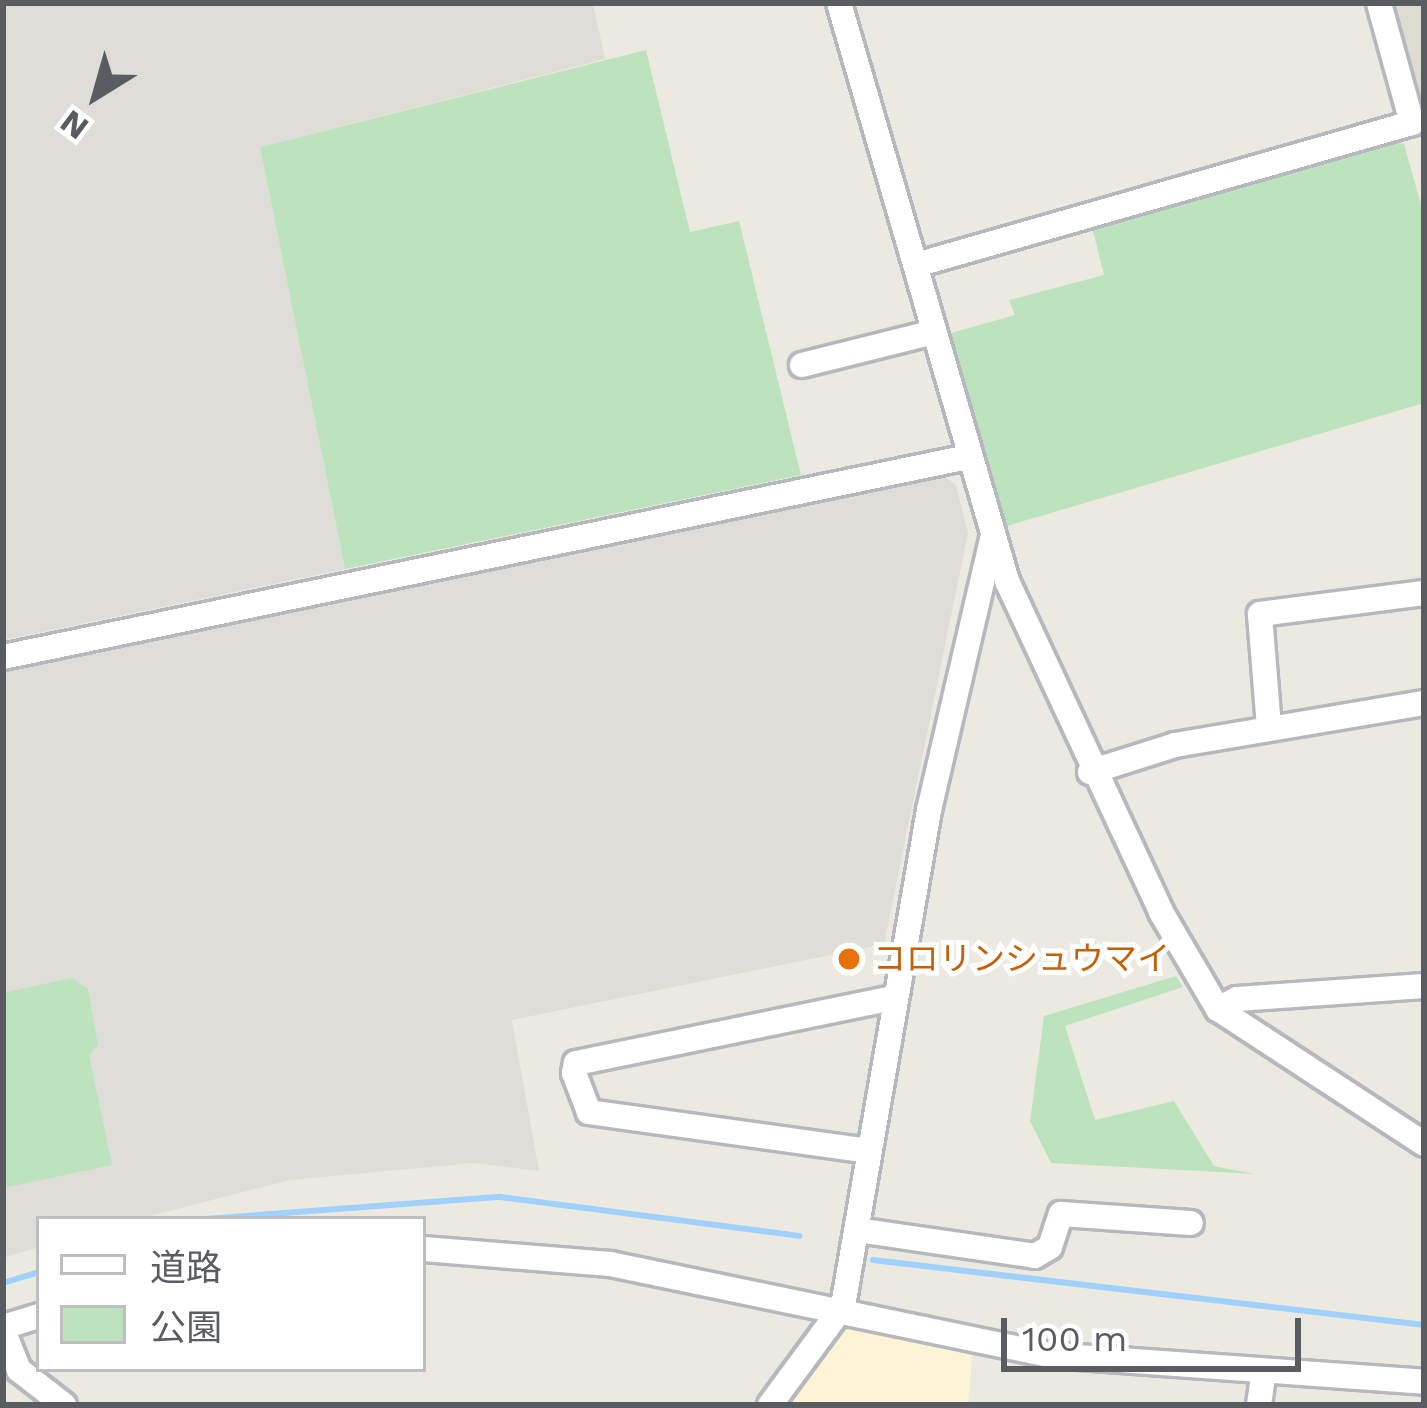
<!DOCTYPE html>
<html>
<head>
<meta charset="utf-8">
<style>
  body { margin:0 }
  #map { position:relative; width:1427px; height:1408px; overflow:hidden; background:#eceae0; font-family:"Work Sans","Noto Sans JP",sans-serif }
  div>[style] { position:absolute }
  [style*='--x'] { left:calc(var(--x)*1px); top:calc(var(--y)*1px); width:calc(var(--w)*1px); rotate:calc(var(--a)*1deg) }
  .commercial>* { inset:0; background:#fcf4d5 }
  .industrial>* { inset:0; background:#dfddd8 }
  .education>* { inset:0; background:#dedbd1 }
  .green>* { inset:0; background:#bde3be }
  .stream>* { height:6px; margin:-3px; padding:0 3px; transform-origin:3px; border-radius:3px; background:#a0d0fc }
  .roads { filter:drop-shadow(3px 0 #b6b8bd) drop-shadow(-3px 0 #b6b8bd) drop-shadow(0 3px #b6b8bd) drop-shadow(0 -3px #b6b8bd) }
  .minor>* { height:24px; margin:-12px; padding:0 12px; transform-origin:12px; border-radius:12px; background:#fff }
  .dots>* { width:33px; height:33px; translate:-50% -50%; box-sizing:border-box; border:6px solid #fff; border-radius:50% }
  span { translate:-50% -50%; white-space:nowrap; text-align:center; line-height:1.15; -webkit-text-stroke:10px #fff; paint-order:stroke }
  .food-label { font-size:33px; color:#c56008 }
  .left { translate:0 -50%; text-align:left }
  .frame { position:absolute; inset:0; border:6px solid #595c61; pointer-events:none }
  .legend { position:absolute; left:36px; top:1216px; width:390px; height:156px; box-sizing:border-box; background:#fff; border:3px solid #bdbec0; margin:0; padding:15px 21px; list-style:none; font-size:36px; color:#595c61 }
  .legend li { display:flex; align-items:center; gap:24px; height:60px }
  .legend b { width:60px; border:3px solid #bdbec0 }
  .north { position:absolute; left:36px; top:36px; width:120px; height:120px; -webkit-text-stroke:9px #fff; paint-order:stroke; rotate:217deg; font-size:33px; font-weight:700; line-height:48px; text-align:center; color:#595c61 }
  .north::after { content:''; display:block; margin:auto; width:42px; height:54px; background:#595c61; clip-path:polygon(50% 0,100% 100%,50% 72%,0 100%) }
  .scale { position:absolute; left:1001px; top:1318px; width:300px; height:54px; box-sizing:border-box; border:6px solid #595c61; border-top:0; padding-left:15px; font-size:36px; line-height:42px; white-space:nowrap; color:#595c61; -webkit-text-stroke:9px #fff; paint-order:stroke }
</style>
</head>
<body>
<div id="map">
  <div class="commercial">
    <i style="clip-path:polygon(865px 1322px,973px 1349px,968px 1405px,786px 1405px,846px 1330px)"></i>
  </div>
  <div class="industrial">
    <i style="clip-path:polygon(3px 3px,593px 3px,605px 59px,260px 147px,345px 569px,3px 640px)"></i>
    <i style="clip-path:polygon(945px 477px,956px 485px,968px 533px,884px 944px,512px 1020px,539px 1171px,474px 1163px,290px 1180px,138px 1219px,39px 1219px,39px 1247px,3px 1258px,3px 672px)"></i>
  </div>
  <div class="education">
    <i style="clip-path:polygon(1387px 3px,1424px 3px,1424px 130px,1418px 109px)"></i>
  </div>
  <div class="green">
    <i style="clip-path:polygon(646px 50px,690px 232px,739px 221px,801px 475px,345px 569px,260px 147px)"></i>
    <i style="clip-path:polygon(1395px 141px,1404px 144px,1424px 215px,1424px 403px,1007px 526px,951px 333px,1015px 315px,1009px 300px,1104px 275px,1092px 227px)"></i>
    <i style="clip-path:polygon(1176px 976px,1183px 987px,1065px 1026px,1095px 1120px,1174px 1101px,1214px 1166px,1255px 1174px,1051px 1163px,1030px 1121px,1044px 1016px)"></i>
    <i style="clip-path:polygon(72px 978px,88px 989px,98px 1045px,89px 1055px,112px 1165px,3px 1188px,3px 993px)"></i>
  </div>
  <div class="stream">
    <i style="--x:205;--y:1219;--w:296;--a:-4.3"></i>
    <i style="--x:500;--y:1197;--w:302;--a:7.4"></i>
    <i style="--x:873;--y:1260;--w:555;--a:6.73"></i>
    <i style="--x:3;--y:1283;--w:38;--a:-17"></i>
  </div>
  <div class="roads">
    <div class="minor">
      <i style="--x:839;--y:3;--w:602;--a:73.79"></i>
      <i style="--x:1007;--y:581;--w:365;--a:65"></i>
      <i style="--x:1161;--y:912;--w:113;--a:59.6"></i>
      <i style="--x:1218;--y:1009;--w:246;--a:33.2"></i>
      <i style="--x:916;--y:265;--w:516;--a:-15.98"></i>
      <i style="--x:1412;--y:123;--w:124;--a:-105.4"></i>
      <i style="--x:802;--y:365;--w:136;--a:-14"></i>
      <i style="--x:3;--y:657;--w:986;--a:-11.71"></i>
      <i style="--x:1269;--y:727;--w:113;--a:-94.6"></i>
      <i style="--x:1260;--y:614;--w:165;--a:-7.3"></i>
      <i style="--x:1090;--y:772;--w:89;--a:-17.6"></i>
      <i style="--x:1175;--y:745;--w:253;--a:-9.6"></i>
      <i style="--x:1218;--y:1009;--w:21;--a:-28"></i>
      <i style="--x:1237;--y:999;--w:187;--a:-4"></i>
      <i style="--x:869;--y:1151;--w:283;--a:-172.1"></i>
      <i style="--x:589;--y:1112;--w:42;--a:-111"></i>
      <i style="--x:574;--y:1073;--w:10;--a:-79"></i>
      <i style="--x:576;--y:1063;--w:324;--a:-11.6"></i>
      <i style="--x:857;--y:1230;--w:180;--a:8.3"></i>
      <i style="--x:1035;--y:1256;--w:17;--a:-31"></i>
      <i style="--x:1050;--y:1247;--w:35;--a:-72"></i>
      <i style="--x:1061;--y:1214;--w:130;--a:4"></i>
      <i style="--x:423;--y:1249;--w:188;--a:4.6"></i>
      <i style="--x:610;--y:1264;--w:449;--a:11.7"></i>
      <i style="--x:1050;--y:1355;--w:375;--a:4.1"></i>
      <i style="--x:3;--y:1327;--w:38;--a:-17"></i>
      <i style="--x:3;--y:1330;--w:43;--a:68.2"></i>
      <i style="--x:19;--y:1370;--w:57;--a:37.9"></i>
      <i style="--x:770;--y:1405;--w:123;--a:-53.6"></i>
      <i style="--x:843;--y:1306;--w:503;--a:-80.16"></i>
      <i style="--x:929;--y:810;--w:281;--a:-76.9"></i>
      <i style="--x:1259;--y:1405;--w:30;--a:-82"></i>
    </div>
  </div>
  <div class="dots">
    <i style="left:849px;top:959px;background:#e8710a"></i>
  </div>
  <div class="food-label">
    <span class="left" style="left:873px;top:959px">コロリンシュウマイ</span>
  </div>
  <div class="frame"></div>
  <ul class="legend">
  <li><b style="height:15px;background:#fff"></b>道路</li>
  <li><b style="height:33px;background:#bde3be"></b>公園</li>
  </ul>
  <div class="north">N</div>
  <div class="scale">100 m</div>
</div>
</body>
</html>
